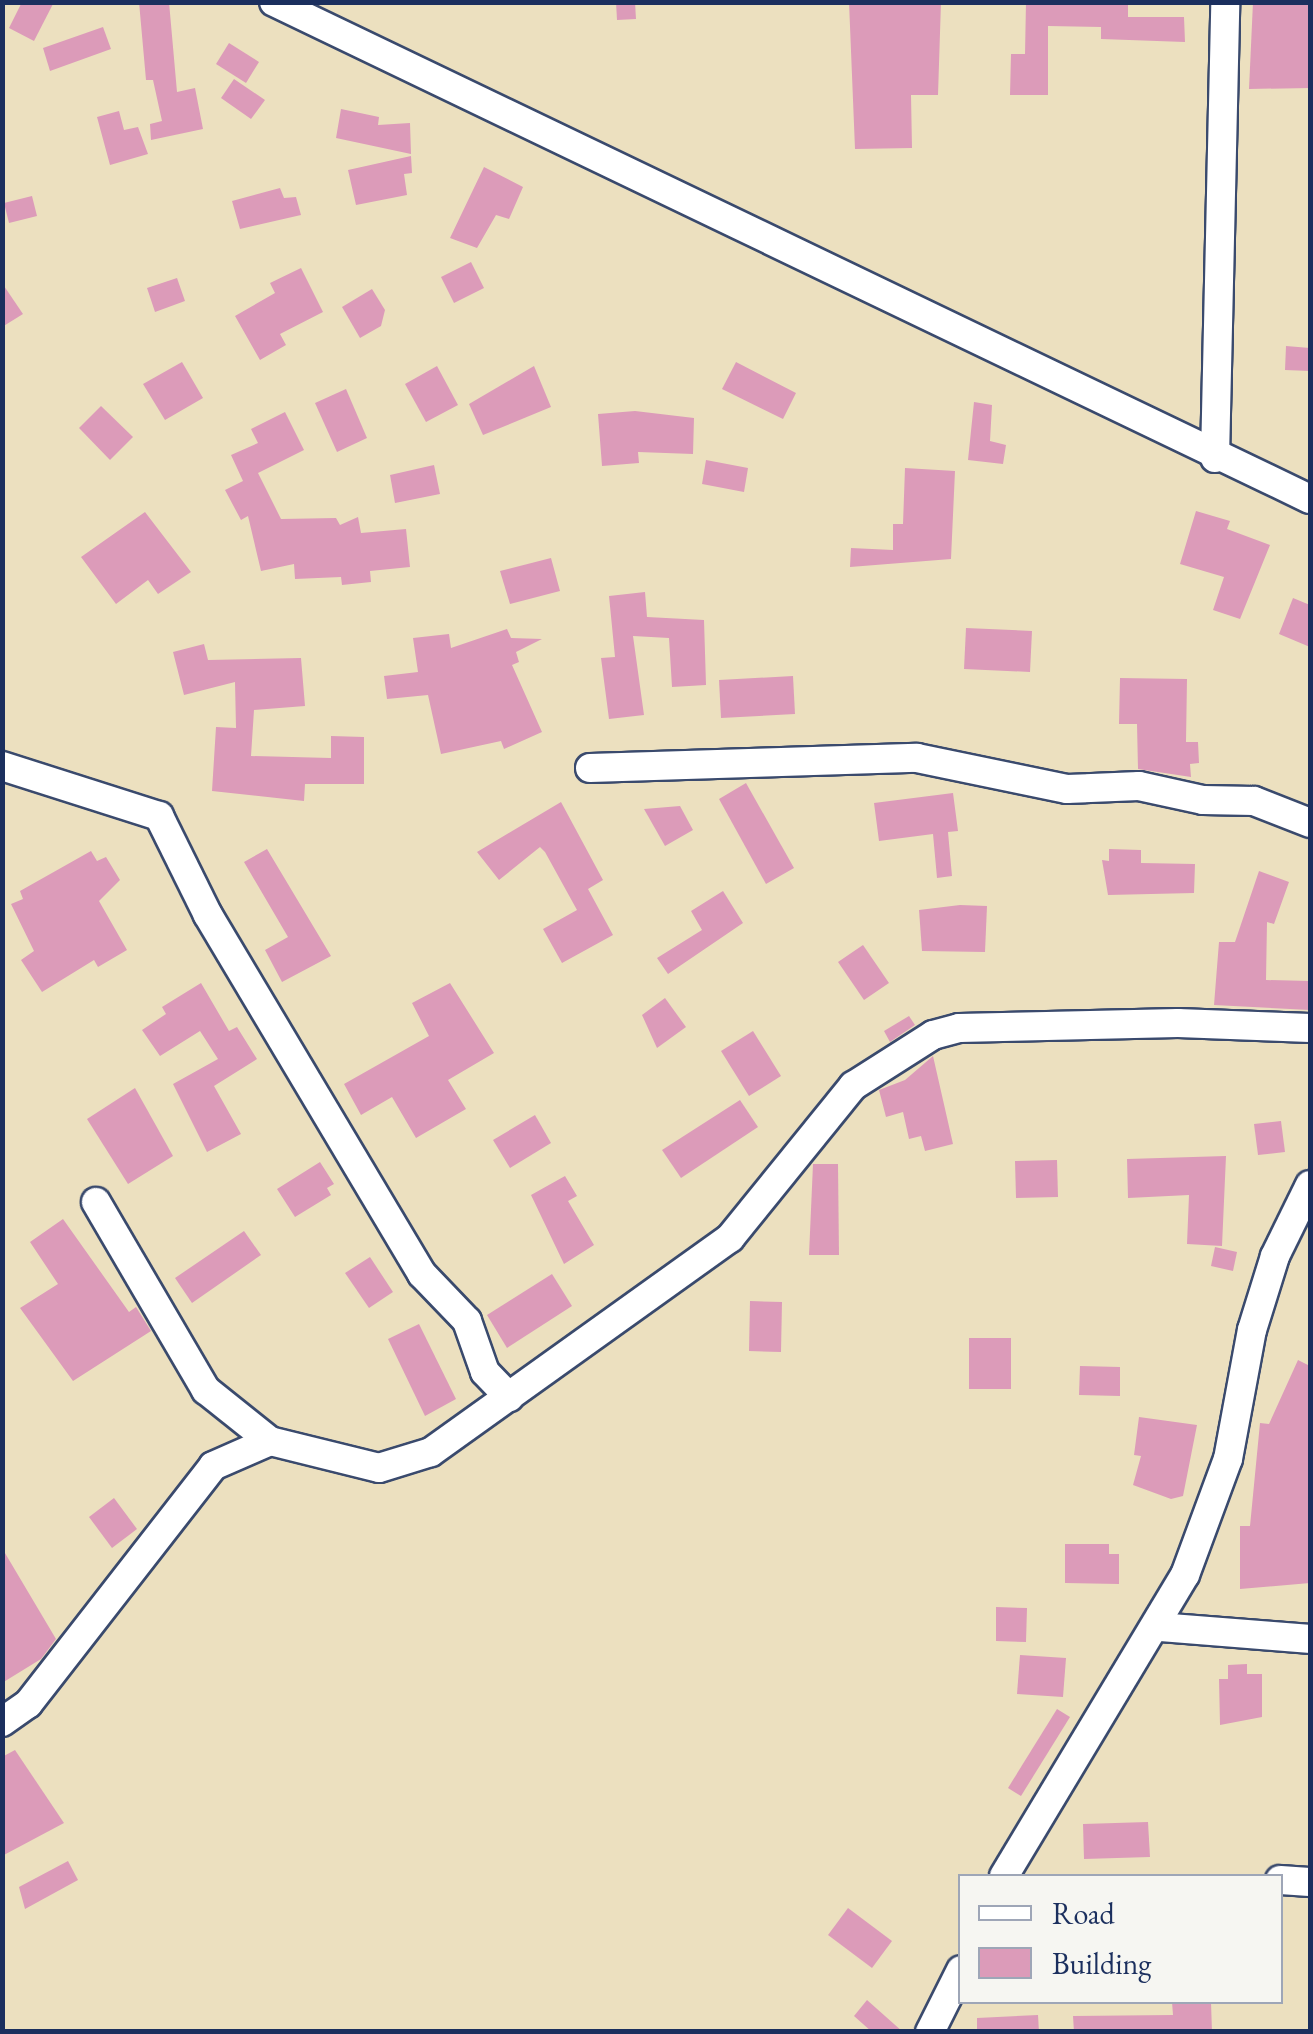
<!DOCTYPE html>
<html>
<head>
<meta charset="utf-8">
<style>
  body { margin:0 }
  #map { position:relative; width:1313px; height:2034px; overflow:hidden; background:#ece0bf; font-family:"EB Garamond",serif }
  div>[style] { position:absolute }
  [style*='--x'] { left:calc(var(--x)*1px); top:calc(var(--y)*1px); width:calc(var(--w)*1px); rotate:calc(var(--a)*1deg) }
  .building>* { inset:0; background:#dc9bb9 }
  .roads { filter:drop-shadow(2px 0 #3a4a6d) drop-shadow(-2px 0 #3a4a6d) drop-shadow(0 2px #3a4a6d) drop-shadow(0 -2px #3a4a6d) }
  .minor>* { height:28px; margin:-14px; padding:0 14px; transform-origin:14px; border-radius:14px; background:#fff }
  span { translate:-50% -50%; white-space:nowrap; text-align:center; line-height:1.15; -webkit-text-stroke:8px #f6f6f2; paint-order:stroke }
  .frame { position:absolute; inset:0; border:5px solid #1b2f5e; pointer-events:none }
  .legend { position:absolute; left:958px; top:1874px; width:325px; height:130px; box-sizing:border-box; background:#f6f6f2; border:2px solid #9ea6b7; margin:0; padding:12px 18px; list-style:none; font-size:30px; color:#1b2f5e }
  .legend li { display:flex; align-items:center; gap:20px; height:50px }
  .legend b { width:50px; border:2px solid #9ea6b7 }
</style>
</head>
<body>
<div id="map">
  <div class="building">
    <i style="clip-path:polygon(22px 2px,54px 2px,34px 41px,9px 28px)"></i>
    <i style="clip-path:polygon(139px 2px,169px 2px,177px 92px,195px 88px,203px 129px,151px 140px,150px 124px,162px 121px,153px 80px,146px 80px)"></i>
    <i style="clip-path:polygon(616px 2px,635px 2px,636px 19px,617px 20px)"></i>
    <i style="clip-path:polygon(849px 2px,941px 2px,938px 95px,911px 95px,912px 148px,855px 149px)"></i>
    <i style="clip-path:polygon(1026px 2px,1128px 2px,1128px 17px,1184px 17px,1185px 42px,1101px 39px,1101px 27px,1048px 26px,1048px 95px,1010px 95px,1011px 54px,1025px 54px)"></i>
    <i style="clip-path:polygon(1253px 2px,1310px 2px,1310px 88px,1249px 89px)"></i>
    <i style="clip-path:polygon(103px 27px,111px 49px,50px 71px,43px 48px)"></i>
    <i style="clip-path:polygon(229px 43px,259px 62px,246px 83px,216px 64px)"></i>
    <i style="clip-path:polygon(234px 79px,265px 100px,251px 119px,221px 98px)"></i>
    <i style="clip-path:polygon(341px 109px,379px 117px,378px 125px,410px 123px,411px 154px,336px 138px)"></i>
    <i style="clip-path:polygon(119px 111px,124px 130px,138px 127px,148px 154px,110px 165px,97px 117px)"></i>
    <i style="clip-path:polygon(411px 156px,412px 173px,404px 174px,407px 195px,356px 205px,348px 170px)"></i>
    <i style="clip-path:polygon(484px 167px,523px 187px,509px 219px,496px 215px,477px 248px,450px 238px)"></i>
    <i style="clip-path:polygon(280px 188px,284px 198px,296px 197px,301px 215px,240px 229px,232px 201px)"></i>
    <i style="clip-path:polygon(32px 196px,37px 216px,9px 223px,4px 203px)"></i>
    <i style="clip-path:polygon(471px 262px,484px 288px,454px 303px,441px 277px)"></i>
    <i style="clip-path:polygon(301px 268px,323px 312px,280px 334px,286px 345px,260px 360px,235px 316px,275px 293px,270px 283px)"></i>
    <i style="clip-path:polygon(177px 278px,185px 301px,155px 312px,147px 288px)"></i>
    <i style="clip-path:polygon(2px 283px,23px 314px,2px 327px)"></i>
    <i style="clip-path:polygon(372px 289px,385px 310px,381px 326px,360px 338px,342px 307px)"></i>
    <i style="clip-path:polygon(1286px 346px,1310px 348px,1310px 371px,1285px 370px)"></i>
    <i style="clip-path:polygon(182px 362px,203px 398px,165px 420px,143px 384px)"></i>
    <i style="clip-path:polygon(736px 362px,796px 393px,783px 419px,722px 389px)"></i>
    <i style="clip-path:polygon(437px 366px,458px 405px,426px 422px,405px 384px)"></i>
    <i style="clip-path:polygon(534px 366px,551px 407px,483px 435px,469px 404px)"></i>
    <i style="clip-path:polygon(346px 389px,367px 438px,337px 452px,315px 403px)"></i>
    <i style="clip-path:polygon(974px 402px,992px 405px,990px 441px,1006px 445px,1003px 464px,968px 460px)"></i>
    <i style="clip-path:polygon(101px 406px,133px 437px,110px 460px,79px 428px)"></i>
    <i style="clip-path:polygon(635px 411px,694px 418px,693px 454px,638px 452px,639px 463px,602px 466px,598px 414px)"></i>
    <i style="clip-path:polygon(285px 412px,304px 450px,258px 473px,281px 519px,336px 518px,340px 525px,358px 517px,361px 533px,406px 529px,410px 567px,370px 571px,371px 582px,342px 585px,341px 577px,295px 579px,294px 564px,261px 571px,248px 516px,241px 520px,225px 490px,243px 481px,231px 455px,258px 443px,251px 429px)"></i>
    <i style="clip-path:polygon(706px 460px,748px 468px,744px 492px,702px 484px)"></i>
    <i style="clip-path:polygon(434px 465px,440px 494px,395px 503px,390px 475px)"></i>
    <i style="clip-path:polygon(905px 468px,955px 471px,951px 559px,850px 567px,851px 548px,893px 550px,893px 524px,903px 524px)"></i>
    <i style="clip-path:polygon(1196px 511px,1230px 521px,1227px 529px,1270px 545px,1240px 619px,1213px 610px,1224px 577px,1180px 564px)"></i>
    <i style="clip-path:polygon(145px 512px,191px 572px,158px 594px,148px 580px,116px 604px,81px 557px)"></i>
    <i style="clip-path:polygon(551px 558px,560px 591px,510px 604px,500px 571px)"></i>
    <i style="clip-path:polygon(645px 592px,647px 617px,704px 620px,706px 685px,672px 687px,669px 638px,633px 636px,644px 715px,609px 719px,601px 658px,615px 657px,609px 596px)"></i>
    <i style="clip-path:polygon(1293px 598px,1310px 605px,1310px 647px,1279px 634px)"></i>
    <i style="clip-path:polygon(966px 628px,1032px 631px,1030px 672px,964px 669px)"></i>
    <i style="clip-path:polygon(507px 629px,511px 638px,542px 639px,516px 652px,519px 662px,512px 665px,542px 732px,504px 749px,501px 741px,441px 754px,428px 695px,387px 699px,384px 676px,418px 672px,413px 638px,449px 634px,451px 648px)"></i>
    <i style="clip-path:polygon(204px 644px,208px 660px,301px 658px,305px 706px,254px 710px,251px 756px,331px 758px,331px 736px,364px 737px,364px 784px,305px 784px,304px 801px,212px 791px,216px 727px,236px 728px,235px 682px,184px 695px,173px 652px)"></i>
    <i style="clip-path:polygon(793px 676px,795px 714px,721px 718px,719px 680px)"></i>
    <i style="clip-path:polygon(1120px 678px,1187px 679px,1186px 742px,1198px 742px,1199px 763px,1190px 764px,1191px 777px,1138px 769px,1137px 724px,1119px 724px)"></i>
    <i style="clip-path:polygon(746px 783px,794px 868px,766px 884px,719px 799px)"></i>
    <i style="clip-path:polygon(953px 793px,958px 831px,948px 832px,952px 876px,937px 878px,933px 834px,879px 841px,874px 803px)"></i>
    <i style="clip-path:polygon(561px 802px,603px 880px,588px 889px,613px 935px,562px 963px,543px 929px,577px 910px,545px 852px,540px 847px,499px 880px,477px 852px)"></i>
    <i style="clip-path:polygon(680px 806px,693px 830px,665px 846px,644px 809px)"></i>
    <i style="clip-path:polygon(267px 849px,331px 956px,282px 982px,265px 950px,288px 937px,244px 862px)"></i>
    <i style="clip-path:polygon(1109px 849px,1141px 850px,1141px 863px,1195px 864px,1194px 893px,1108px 895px,1102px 860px,1109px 861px)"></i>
    <i style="clip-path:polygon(91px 851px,97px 861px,106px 857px,120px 880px,99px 901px,127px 950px,98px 967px,94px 960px,42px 992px,21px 960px,34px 951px,11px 904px,23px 899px,20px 891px)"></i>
    <i style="clip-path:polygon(1259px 871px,1289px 882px,1274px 924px,1267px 922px,1266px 980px,1310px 981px,1310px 1010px,1214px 1005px,1219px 942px,1235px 942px)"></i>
    <i style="clip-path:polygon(723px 891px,743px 923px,668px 974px,657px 958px,702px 930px,691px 911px)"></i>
    <i style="clip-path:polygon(960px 905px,987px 906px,985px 952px,922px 951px,919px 910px)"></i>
    <i style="clip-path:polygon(863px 945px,889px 983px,864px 1000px,838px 962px)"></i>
    <i style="clip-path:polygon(201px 983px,229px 1031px,237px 1027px,257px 1059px,214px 1086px,241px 1134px,207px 1152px,173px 1084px,218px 1059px,200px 1031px,160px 1056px,142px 1030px,166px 1014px,162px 1007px)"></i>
    <i style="clip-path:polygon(450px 983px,494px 1053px,448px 1080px,466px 1109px,416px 1138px,392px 1097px,361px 1115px,344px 1084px,429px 1036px,412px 1003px)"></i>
    <i style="clip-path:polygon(665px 998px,686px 1027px,657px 1048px,642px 1015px)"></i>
    <i style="clip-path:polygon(909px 1016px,915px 1025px,890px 1042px,884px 1031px)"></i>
    <i style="clip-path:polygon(753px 1031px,781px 1076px,749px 1096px,721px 1051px)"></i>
    <i style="clip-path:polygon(933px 1056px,953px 1144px,925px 1151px,921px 1136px,909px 1139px,903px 1112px,886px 1117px,879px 1090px,905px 1080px)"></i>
    <i style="clip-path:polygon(135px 1088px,173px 1156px,128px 1184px,87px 1119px)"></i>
    <i style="clip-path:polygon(740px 1100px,758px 1127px,681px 1178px,662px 1150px)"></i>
    <i style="clip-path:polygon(535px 1115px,551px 1143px,510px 1168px,493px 1140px)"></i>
    <i style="clip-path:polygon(1281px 1121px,1285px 1152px,1258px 1155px,1254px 1124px)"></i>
    <i style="clip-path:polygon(1226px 1156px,1222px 1246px,1187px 1244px,1189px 1195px,1128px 1198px,1127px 1159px)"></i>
    <i style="clip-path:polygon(1057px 1160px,1058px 1197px,1016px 1198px,1015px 1161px)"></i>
    <i style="clip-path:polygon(320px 1162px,334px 1184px,327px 1188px,331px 1195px,295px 1217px,277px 1189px)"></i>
    <i style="clip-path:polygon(813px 1164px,838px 1164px,839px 1255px,809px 1255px)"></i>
    <i style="clip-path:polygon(565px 1176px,577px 1196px,568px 1201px,594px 1245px,564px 1264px,531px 1195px)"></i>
    <i style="clip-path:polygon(63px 1219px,129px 1312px,136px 1307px,151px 1331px,73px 1381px,20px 1308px,58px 1284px,30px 1242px)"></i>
    <i style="clip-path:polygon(244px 1231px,261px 1255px,192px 1303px,175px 1278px)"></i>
    <i style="clip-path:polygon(1215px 1247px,1237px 1252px,1233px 1271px,1211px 1266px)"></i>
    <i style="clip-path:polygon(370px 1257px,393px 1292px,369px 1308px,345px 1273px)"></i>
    <i style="clip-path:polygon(552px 1274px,572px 1306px,507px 1348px,487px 1315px)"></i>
    <i style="clip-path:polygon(750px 1301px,782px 1302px,781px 1352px,749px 1351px)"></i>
    <i style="clip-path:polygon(419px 1324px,456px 1399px,425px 1416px,388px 1339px)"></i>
    <i style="clip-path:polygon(969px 1338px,1011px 1338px,1011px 1389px,969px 1389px)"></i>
    <i style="clip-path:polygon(1298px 1360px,1310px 1366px,1310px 1583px,1240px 1589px,1240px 1526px,1250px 1526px,1260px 1423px,1269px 1424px)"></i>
    <i style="clip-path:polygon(1080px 1366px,1120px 1367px,1120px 1396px,1079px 1395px)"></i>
    <i style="clip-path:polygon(1139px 1417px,1197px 1425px,1183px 1496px,1171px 1499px,1133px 1485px,1141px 1456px,1134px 1455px)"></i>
    <i style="clip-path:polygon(114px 1498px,137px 1529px,112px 1548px,89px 1517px)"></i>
    <i style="clip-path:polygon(1065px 1544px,1109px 1544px,1109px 1554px,1119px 1554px,1119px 1584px,1065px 1583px)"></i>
    <i style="clip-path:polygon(2px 1548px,56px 1639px,41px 1659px,2px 1683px)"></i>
    <i style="clip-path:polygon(996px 1607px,1027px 1608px,1026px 1642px,996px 1641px)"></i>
    <i style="clip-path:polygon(1020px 1655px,1066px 1658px,1063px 1697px,1017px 1694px)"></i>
    <i style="clip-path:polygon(1247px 1664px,1247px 1674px,1262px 1674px,1262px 1717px,1220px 1725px,1219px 1679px,1228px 1679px,1228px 1665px)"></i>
    <i style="clip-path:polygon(1057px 1709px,1070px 1717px,1021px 1796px,1008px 1788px)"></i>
    <i style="clip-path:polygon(15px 1750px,64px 1823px,2px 1856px,2px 1757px)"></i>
    <i style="clip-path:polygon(1148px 1822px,1150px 1857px,1084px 1859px,1083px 1824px)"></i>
    <i style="clip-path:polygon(68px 1861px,78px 1880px,25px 1909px,19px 1887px)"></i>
    <i style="clip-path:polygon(848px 1908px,892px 1941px,872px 1968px,828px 1935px)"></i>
    <i style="clip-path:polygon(867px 2000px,903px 2032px,872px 2032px,854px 2016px)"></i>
    <i style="clip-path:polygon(1172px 2002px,1211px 2002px,1212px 2032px,1074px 2032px,1073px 2016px,1173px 2015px)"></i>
    <i style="clip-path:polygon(1038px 2015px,1039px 2032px,977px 2032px,977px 2018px)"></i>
  </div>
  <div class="roads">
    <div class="minor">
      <i style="--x:274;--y:2;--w:1149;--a:25.63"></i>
      <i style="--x:1215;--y:458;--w:456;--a:-88.7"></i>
      <i style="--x:2;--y:766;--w:165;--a:17.7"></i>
      <i style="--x:159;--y:816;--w:110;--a:63.7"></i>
      <i style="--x:208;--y:915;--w:418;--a:59.2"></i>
      <i style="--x:422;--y:1274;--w:65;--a:46.2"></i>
      <i style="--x:467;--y:1321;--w:54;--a:70.6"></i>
      <i style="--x:485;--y:1372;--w:35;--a:46"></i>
      <i style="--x:590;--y:768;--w:327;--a:-1.8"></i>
      <i style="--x:917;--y:758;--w:153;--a:11.7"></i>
      <i style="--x:1067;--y:789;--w:72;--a:-2.4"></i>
      <i style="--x:1139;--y:786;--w:66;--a:12.3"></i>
      <i style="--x:1203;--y:800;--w:51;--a:1.1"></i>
      <i style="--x:1254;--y:801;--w:60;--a:21.4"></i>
      <i style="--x:96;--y:1202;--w:218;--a:59.7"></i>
      <i style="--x:206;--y:1390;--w:82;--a:38.6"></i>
      <i style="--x:1159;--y:1627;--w:151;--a:4.5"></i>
      <i style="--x:2;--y:1722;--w:32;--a:-35"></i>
      <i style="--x:28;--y:1704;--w:301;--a:-52.1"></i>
      <i style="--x:213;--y:1466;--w:62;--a:-23.7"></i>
      <i style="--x:270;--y:1441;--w:112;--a:13.9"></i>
      <i style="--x:379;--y:1468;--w:54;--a:-17.1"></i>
      <i style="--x:431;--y:1452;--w:368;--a:-35.6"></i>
      <i style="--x:730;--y:1238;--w:196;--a:-51"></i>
      <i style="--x:853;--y:1086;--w:95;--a:-32.5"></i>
      <i style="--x:933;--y:1035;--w:27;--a:-15"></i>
      <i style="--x:959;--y:1028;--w:219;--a:-1.3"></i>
      <i style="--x:1178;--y:1023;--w:132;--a:2.2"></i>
      <i style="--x:1004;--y:1876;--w:351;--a:-59"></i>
      <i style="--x:1185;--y:1575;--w:124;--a:-69.7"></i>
      <i style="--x:1228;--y:1459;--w:131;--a:-79.5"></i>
      <i style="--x:1252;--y:1330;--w:77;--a:-72.7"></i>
      <i style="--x:1275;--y:1256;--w:79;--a:-63.8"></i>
      <i style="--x:1280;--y:1880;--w:30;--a:4"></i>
      <i style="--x:930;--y:2032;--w:69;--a:-63.4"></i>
    </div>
  </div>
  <div class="frame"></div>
  <ul class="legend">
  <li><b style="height:12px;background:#fff"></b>Road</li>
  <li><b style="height:28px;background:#dc9bb9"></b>Building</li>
  </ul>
</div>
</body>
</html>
